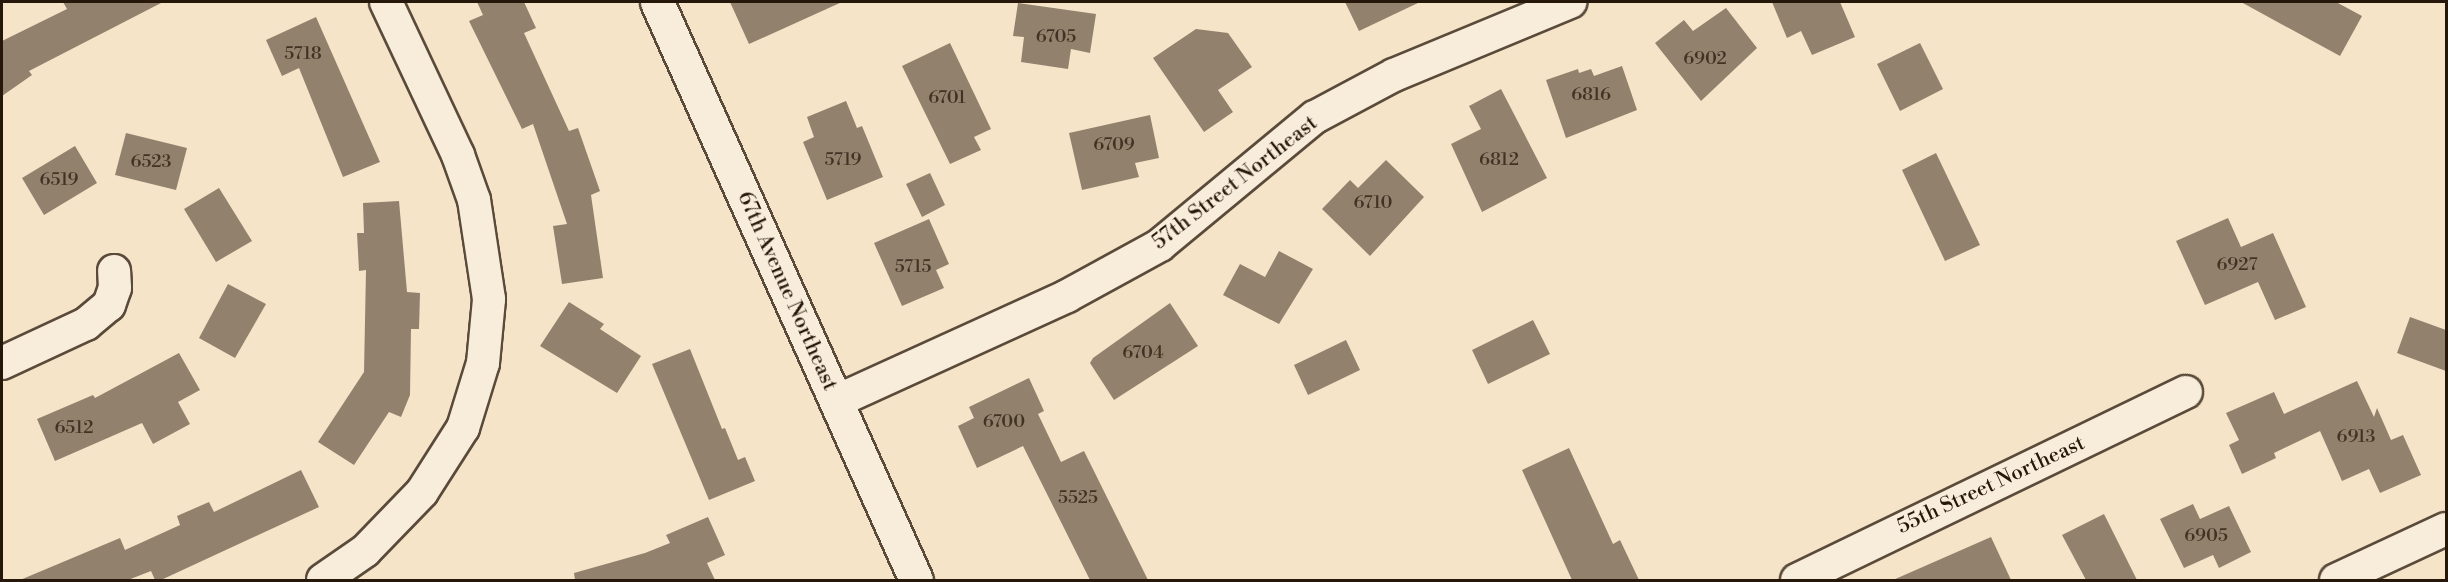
<!DOCTYPE html>
<html>
<head>
<meta charset="utf-8">
<style>
  body { margin:0 }
  #map { position:relative; width:2448px; height:582px; overflow:hidden; background:#f5e4c8; font-family:"Libre Bodoni",serif }
  div>[style] { position:absolute }
  [style*='--x'] { left:calc(var(--x)*1px); top:calc(var(--y)*1px); width:calc(var(--w)*1px); rotate:calc(var(--a)*1deg) }
  .building>* { inset:0; background:#92826d }
  .roads { filter:drop-shadow(2px 0 #5a4a3a) drop-shadow(-2px 0 #5a4a3a) drop-shadow(0 2px #5a4a3a) drop-shadow(0 -2px #5a4a3a) }
  .street>* { height:32px; margin:-16px; padding:0 16px; transform-origin:16px; border-radius:16px; background:#f8eddb }
  .secondary>* { height:33px; margin:-16.5px; padding:0 16.5px; transform-origin:16.5px; border-radius:16.5px; background:#f8eddb }
  span { translate:-50% -50%; white-space:nowrap; text-align:center; line-height:1.15; -webkit-text-stroke:5px #f8eddb; paint-order:stroke }
  .number-label { font-size:18px; color:#413224 }
  .number-label span { -webkit-text-stroke-width:0 }
  .street-label { font-size:21px; color:#26170b }
  .frame { position:absolute; inset:0; border:3px solid #26170b; pointer-events:none }
</style>
</head>
<body>
<div id="map">
  <div class="building">
    <i style="clip-path:polygon(63px 2px,163px 2px,29px 71px,32px 75px,2px 96px,2px 41px,67px 9px)"></i>
    <i style="clip-path:polygon(477px 2px,524px 2px,536px 28px,524px 33px,569px 131px,578px 128px,600px 191px,591px 195px,603px 278px,562px 284px,553px 226px,567px 224px,533px 124px,522px 129px,469px 21px,483px 15px)"></i>
    <i style="clip-path:polygon(730px 2px,842px 2px,749px 44px)"></i>
    <i style="clip-path:polygon(1345px 2px,1420px 2px,1359px 31px)"></i>
    <i style="clip-path:polygon(1772px 2px,1840px 2px,1855px 37px,1812px 55px,1801px 31px,1787px 38px)"></i>
    <i style="clip-path:polygon(2241px 2px,2336px 2px,2362px 16px,2340px 56px)"></i>
    <i style="clip-path:polygon(1018px 3px,1096px 14px,1090px 53px,1071px 49px,1068px 69px,1021px 62px,1024px 37px,1013px 36px)"></i>
    <i style="clip-path:polygon(1726px 8px,1757px 48px,1701px 101px,1655px 43px,1684px 20px,1693px 31px)"></i>
    <i style="clip-path:polygon(316px 17px,380px 162px,343px 177px,299px 68px,282px 76px,266px 40px)"></i>
    <i style="clip-path:polygon(1196px 29px,1228px 33px,1252px 67px,1218px 90px,1233px 112px,1204px 132px,1153px 58px)"></i>
    <i style="clip-path:polygon(950px 43px,991px 129px,974px 137px,981px 150px,950px 164px,902px 66px)"></i>
    <i style="clip-path:polygon(1920px 43px,1943px 89px,1900px 111px,1877px 64px)"></i>
    <i style="clip-path:polygon(1622px 66px,1637px 110px,1566px 138px,1546px 80px,1578px 69px,1579px 73px,1591px 69px,1594px 76px)"></i>
    <i style="clip-path:polygon(1501px 89px,1547px 178px,1482px 212px,1451px 144px,1481px 129px,1469px 106px)"></i>
    <i style="clip-path:polygon(846px 101px,857px 128px,862px 126px,883px 177px,827px 200px,803px 142px,814px 137px,807px 117px)"></i>
    <i style="clip-path:polygon(1150px 115px,1159px 158px,1135px 163px,1139px 177px,1082px 190px,1069px 133px)"></i>
    <i style="clip-path:polygon(126px 133px,187px 148px,176px 190px,115px 175px)"></i>
    <i style="clip-path:polygon(75px 146px,97px 183px,44px 215px,22px 178px)"></i>
    <i style="clip-path:polygon(1936px 153px,1980px 245px,1945px 261px,1902px 170px)"></i>
    <i style="clip-path:polygon(1386px 160px,1424px 197px,1370px 256px,1322px 209px,1350px 180px,1358px 188px)"></i>
    <i style="clip-path:polygon(930px 173px,945px 205px,922px 217px,906px 184px)"></i>
    <i style="clip-path:polygon(219px 188px,252px 241px,216px 262px,184px 209px)"></i>
    <i style="clip-path:polygon(399px 201px,407px 292px,420px 293px,419px 329px,411px 329px,410px 395px,401px 417px,389px 412px,354px 465px,318px 442px,364px 372px,366px 270px,359px 271px,357px 233px,364px 233px,363px 203px)"></i>
    <i style="clip-path:polygon(2228px 218px,2241px 247px,2273px 233px,2306px 307px,2275px 320px,2258px 282px,2205px 305px,2176px 241px)"></i>
    <i style="clip-path:polygon(929px 219px,949px 264px,936px 270px,944px 288px,902px 306px,874px 243px)"></i>
    <i style="clip-path:polygon(1279px 251px,1313px 269px,1279px 324px,1223px 295px,1240px 264px,1265px 277px)"></i>
    <i style="clip-path:polygon(228px 284px,266px 304px,235px 358px,199px 338px)"></i>
    <i style="clip-path:polygon(569px 302px,604px 324px,600px 329px,641px 356px,617px 393px,540px 346px)"></i>
    <i style="clip-path:polygon(1170px 303px,1198px 346px,1114px 400px,1090px 363px,1093px 358px)"></i>
    <i style="clip-path:polygon(2410px 317px,2446px 330px,2446px 371px,2397px 353px)"></i>
    <i style="clip-path:polygon(1533px 320px,1550px 354px,1488px 384px,1472px 350px)"></i>
    <i style="clip-path:polygon(1346px 340px,1360px 370px,1308px 395px,1294px 365px)"></i>
    <i style="clip-path:polygon(690px 349px,722px 429px,725px 428px,738px 460px,745px 457px,755px 481px,709px 500px,652px 364px)"></i>
    <i style="clip-path:polygon(179px 353px,200px 390px,178px 402px,190px 424px,153px 444px,142px 423px,55px 461px,37px 419px,93px 395px,95px 398px)"></i>
    <i style="clip-path:polygon(1029px 378px,1044px 411px,1038px 414px,1061px 462px,1084px 451px,1148px 580px,1090px 580px,1023px 446px,977px 468px,958px 426px,974px 418px,969px 407px)"></i>
    <i style="clip-path:polygon(2357px 381px,2374px 417px,2377px 408px,2391px 440px,2403px 435px,2421px 475px,2380px 493px,2369px 469px,2342px 481px,2320px 431px,2274px 453px,2276px 458px,2242px 474px,2229px 445px,2239px 440px,2226px 413px,2274px 392px,2284px 414px)"></i>
    <i style="clip-path:polygon(1569px 448px,1613px 544px,1620px 540px,1639px 580px,1572px 580px,1522px 470px)"></i>
    <i style="clip-path:polygon(301px 470px,319px 507px,161px 580px,155px 580px,151px 571px,128px 580px,20px 580px,120px 538px,125px 550px,180px 525px,177px 516px,209px 502px,214px 512px)"></i>
    <i style="clip-path:polygon(2193px 504px,2200px 519px,2229px 506px,2251px 552px,2219px 568px,2213px 555px,2184px 568px,2160px 519px)"></i>
    <i style="clip-path:polygon(2104px 514px,2137px 580px,2086px 580px,2062px 535px)"></i>
    <i style="clip-path:polygon(708px 517px,725px 555px,707px 563px,715px 580px,575px 580px,574px 573px,645px 553px,670px 543px,666px 535px)"></i>
    <i style="clip-path:polygon(1991px 537px,2011px 580px,1893px 580px)"></i>
  </div>
  <div class="roads">
    <div class="street">
      <i style="--x:2;--y:363;--w:93;--a:-24.9"></i>
      <i style="--x:86;--y:324;--w:30;--a:-40"></i>
      <i style="--x:109;--y:305;--w:18;--a:-71"></i>
      <i style="--x:115;--y:288;--w:17;--a:-93"></i>
      <i style="--x:837;--y:401;--w:253;--a:-24.5"></i>
      <i style="--x:1067;--y:296;--w:106;--a:-28.7"></i>
      <i style="--x:1160;--y:245;--w:201;--a:-39.6"></i>
      <i style="--x:1315;--y:117;--w:89;--a:-28"></i>
      <i style="--x:1394;--y:75;--w:191;--a:-22.5"></i>
      <i style="--x:323;--y:580;--w:51;--a:-34.6"></i>
      <i style="--x:365;--y:551;--w:82;--a:-46"></i>
      <i style="--x:422;--y:492;--w:76;--a:-57.4"></i>
      <i style="--x:463;--y:428;--w:68;--a:-72.9"></i>
      <i style="--x:483;--y:363;--w:64;--a:-84.6"></i>
      <i style="--x:489;--y:299;--w:100;--a:-98.6"></i>
      <i style="--x:474;--y:200;--w:48;--a:-109.6"></i>
      <i style="--x:458;--y:155;--w:169;--a:-115.2"></i>
      <i style="--x:1797;--y:580;--w:432;--a:-25.8"></i>
      <i style="--x:2336;--y:580;--w:121;--a:-24.9"></i>
    </div>
    <div class="secondary">
      <i style="--x:657;--y:2;--w:633;--a:65.86"></i>
    </div>
  </div>
  <div class="number-label">
    <span style="left:1056px;top:37px">6705</span>
    <span style="left:303px;top:54px">5718</span>
    <span style="left:1705px;top:59px">6902</span>
    <span style="left:1591px;top:95px">6816</span>
    <span style="left:947px;top:98px">6701</span>
    <span style="left:1114px;top:145px">6709</span>
    <span style="left:843px;top:160px">5719</span>
    <span style="left:1499px;top:160px">6812</span>
    <span style="left:151px;top:162px">6523</span>
    <span style="left:59px;top:180px">6519</span>
    <span style="left:1373px;top:203px">6710</span>
    <span style="left:2237px;top:265px">6927</span>
    <span style="left:913px;top:267px">5715</span>
    <span style="left:1143px;top:353px">6704</span>
    <span style="left:1004px;top:422px">6700</span>
    <span style="left:74px;top:428px">6512</span>
    <span style="left:2356px;top:437px">6913</span>
    <span style="left:1078px;top:498px">5525</span>
    <span style="left:2206px;top:536px">6905</span>
  </div>
  <div class="street-label">
    <span style="left:1235px;top:183px;rotate:-38deg">57th Street Northeast</span>
    <span style="left:787px;top:291px;rotate:66deg">67th Avenue Northeast</span>
    <span style="left:1991px;top:485px;rotate:-25deg">55th Street Northeast</span>
  </div>
  <div class="frame"></div>
</div>
</body>
</html>
